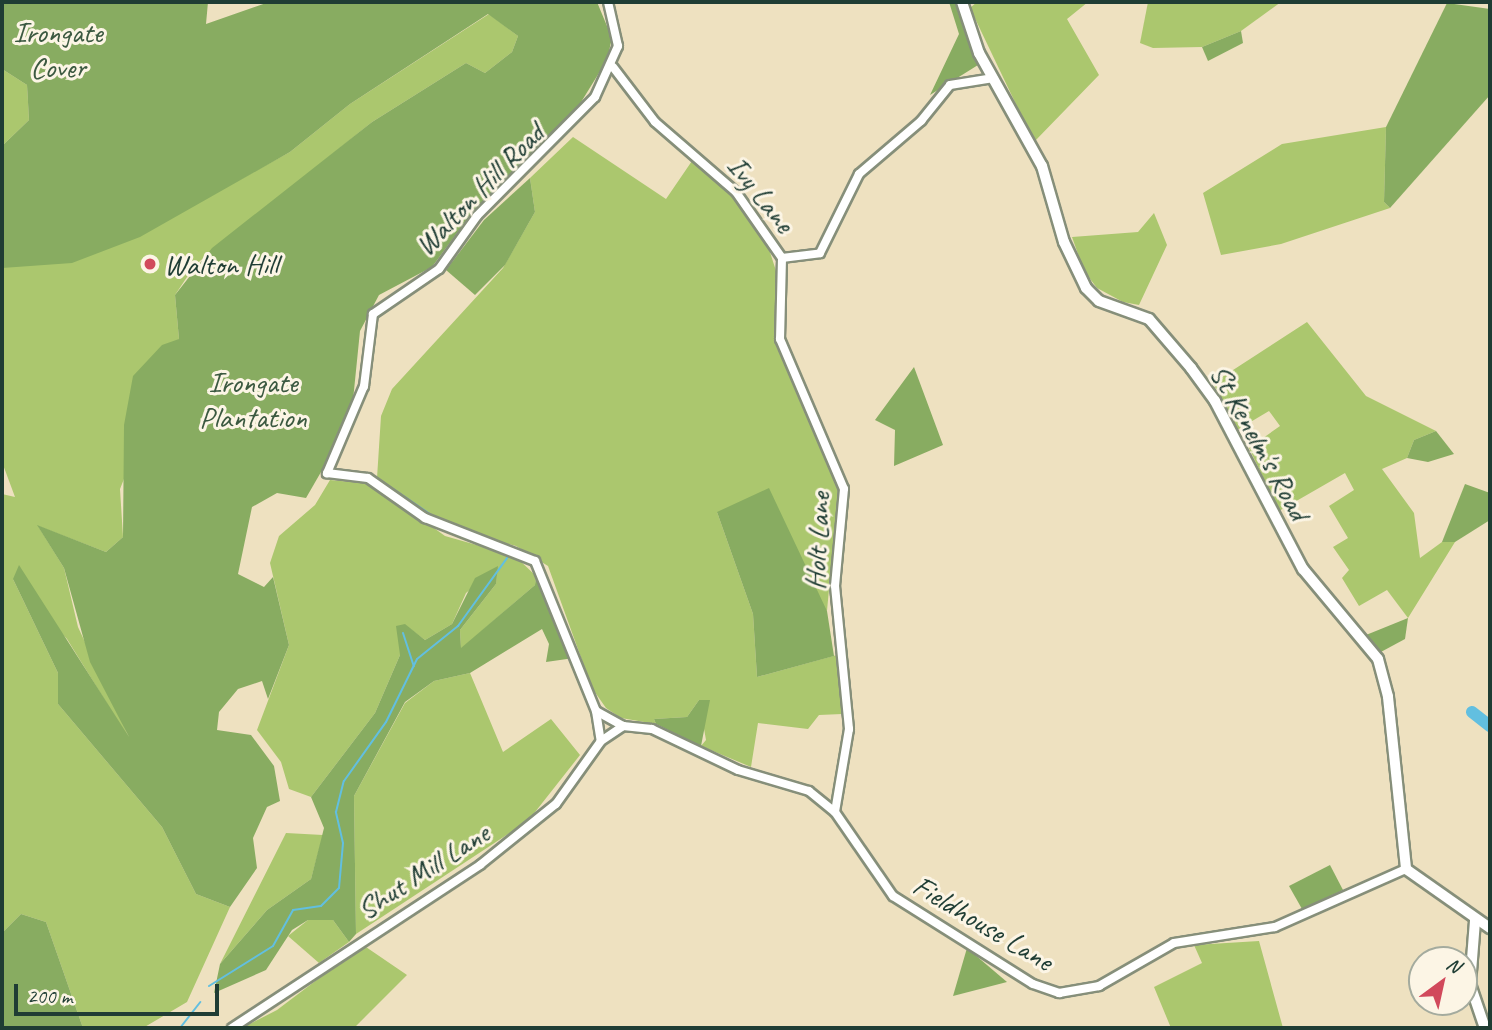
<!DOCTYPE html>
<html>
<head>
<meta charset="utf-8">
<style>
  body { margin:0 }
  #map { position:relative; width:1492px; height:1030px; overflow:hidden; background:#eee1c0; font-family:Caveat,sans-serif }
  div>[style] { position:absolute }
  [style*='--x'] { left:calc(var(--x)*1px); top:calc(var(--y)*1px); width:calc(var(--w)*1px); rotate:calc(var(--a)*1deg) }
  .green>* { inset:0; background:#abc76e }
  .forest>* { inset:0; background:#88ac61 }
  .stream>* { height:2px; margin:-1px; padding:0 1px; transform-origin:1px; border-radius:1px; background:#62bfe0 }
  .river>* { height:12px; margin:-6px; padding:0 6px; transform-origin:6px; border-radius:6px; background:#62bfe0 }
  .roads { filter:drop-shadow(2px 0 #868f7a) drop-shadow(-2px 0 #868f7a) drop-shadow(0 2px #868f7a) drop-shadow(0 -2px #868f7a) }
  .street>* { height:8px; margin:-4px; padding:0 4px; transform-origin:4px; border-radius:4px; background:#fff }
  .secondary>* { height:10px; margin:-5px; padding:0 5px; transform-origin:5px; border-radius:5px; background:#fff }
  .dots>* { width:19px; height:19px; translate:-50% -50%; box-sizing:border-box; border:4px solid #fcf5e5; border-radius:50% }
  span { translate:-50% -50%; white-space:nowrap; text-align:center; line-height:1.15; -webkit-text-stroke:6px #fcf5e5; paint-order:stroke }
  .park-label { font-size:30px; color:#3b5940 }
  .street-label { font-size:30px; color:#1f3d34 }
  .poi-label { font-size:30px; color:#1f3d34 }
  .left { translate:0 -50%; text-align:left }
  .frame { position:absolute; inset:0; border:4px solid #1f3d34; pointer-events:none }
  .north { position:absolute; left:1408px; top:946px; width:70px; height:70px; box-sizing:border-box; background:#fcf5e5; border:2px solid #a4ab9e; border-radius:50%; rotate:33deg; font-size:19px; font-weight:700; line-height:28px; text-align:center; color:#1f3d34 }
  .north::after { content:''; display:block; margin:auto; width:24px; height:32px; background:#d1495b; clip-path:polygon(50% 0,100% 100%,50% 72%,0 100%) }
  .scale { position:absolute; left:14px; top:984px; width:205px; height:32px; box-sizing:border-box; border:4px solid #1f3d34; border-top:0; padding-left:9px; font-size:21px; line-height:24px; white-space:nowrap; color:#1f3d34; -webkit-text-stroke:5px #fcf5e5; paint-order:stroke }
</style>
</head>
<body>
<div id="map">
  <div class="green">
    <i style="clip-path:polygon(977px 2px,1088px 2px,1067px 19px,1099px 75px,1034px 142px,970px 8px)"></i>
    <i style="clip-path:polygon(1148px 2px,1281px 2px,1241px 31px,1202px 47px,1153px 48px,1140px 43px)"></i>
    <i style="clip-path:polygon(489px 14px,518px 36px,512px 52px,485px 73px,466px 63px,372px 122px,195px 265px,175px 295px,179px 339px,120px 489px,123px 537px,106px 552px,38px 526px,64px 568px,78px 627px,132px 744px,67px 639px,13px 579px,58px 673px,58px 704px,162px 827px,196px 894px,230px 907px,187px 1002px,143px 1028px,83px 1028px,46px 922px,21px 914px,2px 933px,2px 494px,15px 497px,2px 462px,2px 266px,217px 192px,290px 152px,350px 104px)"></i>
    <i style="clip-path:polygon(2px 69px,27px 85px,29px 120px,2px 146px)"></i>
    <i style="clip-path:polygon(1386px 127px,1384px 202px,1390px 208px,1281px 244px,1221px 255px,1203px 193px,1282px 144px)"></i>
    <i style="clip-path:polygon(573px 137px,666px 199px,694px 158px,735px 199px,769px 249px,777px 274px,774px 341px,839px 481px,827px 611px,717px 512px,753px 614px,757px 677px,837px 655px,842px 714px,819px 715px,808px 729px,758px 723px,751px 767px,701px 746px,706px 740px,699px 700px,687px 717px,654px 719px,656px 724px,621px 718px,606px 708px,592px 688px,548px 566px,516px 546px,453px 529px,377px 478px,381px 416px,392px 389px,503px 268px,535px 212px,530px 178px)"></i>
    <i style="clip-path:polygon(1154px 213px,1167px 245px,1139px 305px,1123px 302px,1097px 288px,1084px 271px,1072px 237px,1138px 232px)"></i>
    <i style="clip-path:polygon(1307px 322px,1366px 396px,1436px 431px,1414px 440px,1407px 458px,1382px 469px,1414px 513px,1420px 558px,1442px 542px,1455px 542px,1408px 618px,1387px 590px,1359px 606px,1342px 578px,1349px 570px,1333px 547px,1348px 538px,1329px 506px,1354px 490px,1345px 473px,1279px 511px,1249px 448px,1280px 426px,1269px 411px,1237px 430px,1213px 383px)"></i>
    <i style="clip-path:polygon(330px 480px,373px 484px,445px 536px,515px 556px,536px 576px,535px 585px,461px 649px,460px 630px,496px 584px,497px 567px,466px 593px,452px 624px,425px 640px,405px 625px,400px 655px,375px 713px,311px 797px,289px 789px,281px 762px,257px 730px,289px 645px,270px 563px,279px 536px,315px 505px)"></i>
    <i style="clip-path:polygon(470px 673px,503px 752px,551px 719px,580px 755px,528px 821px,356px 934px,354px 796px,405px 703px,434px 681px)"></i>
    <i style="clip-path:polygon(286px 833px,323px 835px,311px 879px,267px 910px,220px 964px)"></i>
    <i style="clip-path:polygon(308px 920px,333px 920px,349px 942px,319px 963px,288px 936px)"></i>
    <i style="clip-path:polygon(1259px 941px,1283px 1028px,1171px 1028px,1154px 987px,1202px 963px,1194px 945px)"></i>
    <i style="clip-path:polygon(363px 945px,407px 975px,354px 1028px,242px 1028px,277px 1010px)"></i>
  </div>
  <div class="forest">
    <i style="clip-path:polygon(2px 2px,208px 2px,206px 24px,269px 2px,597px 2px,612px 38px,607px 60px,570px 120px,474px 210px,432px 267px,379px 295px,360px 331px,351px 420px,306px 498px,277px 493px,252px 507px,238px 574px,264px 587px,273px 577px,289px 645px,268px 699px,262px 681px,238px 689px,219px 712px,217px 730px,251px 735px,274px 766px,280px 801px,267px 807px,253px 838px,257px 868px,230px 907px,196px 894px,162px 827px,58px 704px,58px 673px,13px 579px,19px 565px,129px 737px,90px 662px,64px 568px,37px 525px,106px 552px,123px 537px,124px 425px,133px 376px,162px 345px,179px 339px,175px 295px,212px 248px,372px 122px,466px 63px,485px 73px,512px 52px,518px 36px,488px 14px,350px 104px,290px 152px,140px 237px,72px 263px,2px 268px,2px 146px,29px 120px,27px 85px,2px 69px)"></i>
    <i style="clip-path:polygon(949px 2px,957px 2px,978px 65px,930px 95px,959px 34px)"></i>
    <i style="clip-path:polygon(1447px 3px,1490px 9px,1490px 95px,1390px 208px,1384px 202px,1386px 127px)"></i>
    <i style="clip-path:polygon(1241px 31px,1243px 43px,1208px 61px,1202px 47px)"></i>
    <i style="clip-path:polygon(530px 178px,535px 212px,505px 265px,475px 295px,446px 270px,484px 220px)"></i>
    <i style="clip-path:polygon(914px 367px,943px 445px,894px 466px,895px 430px,875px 420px)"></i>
    <i style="clip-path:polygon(1436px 431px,1454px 454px,1428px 462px,1407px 458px,1414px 440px)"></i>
    <i style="clip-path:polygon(1465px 484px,1490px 493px,1490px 520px,1455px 542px,1442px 542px)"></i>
    <i style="clip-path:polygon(769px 488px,827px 611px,834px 656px,757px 677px,753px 614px,717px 512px)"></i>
    <i style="clip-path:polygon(498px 566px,496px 584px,460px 630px,461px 648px,535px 585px,536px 576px,574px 658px,546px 662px,549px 644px,542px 629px,470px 673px,434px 681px,405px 702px,354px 796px,356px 934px,349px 942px,333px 920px,308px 920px,292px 930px,266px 970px,214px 993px,220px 964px,267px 910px,311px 879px,324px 828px,311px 797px,375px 713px,400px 655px,396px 626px,405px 624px,425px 640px,452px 624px,475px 578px)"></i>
    <i style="clip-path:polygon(1408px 618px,1405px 639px,1379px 653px,1366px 635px)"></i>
    <i style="clip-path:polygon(699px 700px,710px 700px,701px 746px,656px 724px,654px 719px,687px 717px)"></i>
    <i style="clip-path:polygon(1330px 865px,1343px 890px,1302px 909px,1289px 886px)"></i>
    <i style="clip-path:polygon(21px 914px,46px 922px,83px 1028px,2px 1028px,2px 933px)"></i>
    <i style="clip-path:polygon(967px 948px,1007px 982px,953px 996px)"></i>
  </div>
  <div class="stream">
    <i style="--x:377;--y:478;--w:73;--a:34.3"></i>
    <i style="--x:403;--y:633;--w:35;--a:72"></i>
    <i style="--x:209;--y:986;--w:75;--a:-32"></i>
    <i style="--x:273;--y:946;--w:41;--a:-60.9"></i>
    <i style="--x:293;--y:910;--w:28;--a:-8"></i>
    <i style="--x:321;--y:906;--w:25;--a:-45"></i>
    <i style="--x:339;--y:888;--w:45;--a:-84.9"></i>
    <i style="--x:343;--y:843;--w:32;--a:-103"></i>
    <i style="--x:336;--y:812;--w:32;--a:-76"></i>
    <i style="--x:344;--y:781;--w:72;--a:-54.6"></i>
    <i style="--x:386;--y:722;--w:70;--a:-63.8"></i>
    <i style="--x:417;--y:659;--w:53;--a:-38.8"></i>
    <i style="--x:458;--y:626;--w:84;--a:-54.2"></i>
    <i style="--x:180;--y:1028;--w:33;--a:-52"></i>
  </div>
  <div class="river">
    <i style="--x:1472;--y:712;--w:23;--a:38"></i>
  </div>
  <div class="roads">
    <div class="street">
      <i style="--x:608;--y:2;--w:45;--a:77.2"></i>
      <i style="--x:618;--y:46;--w:56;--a:114.3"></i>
      <i style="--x:595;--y:97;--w:168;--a:134.8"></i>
      <i style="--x:477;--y:216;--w:65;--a:125.6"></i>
      <i style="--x:439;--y:269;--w:80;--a:145.7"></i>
      <i style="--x:373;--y:314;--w:73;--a:97.1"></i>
      <i style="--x:364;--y:386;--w:95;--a:113"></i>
      <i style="--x:327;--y:473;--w:41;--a:7"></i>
      <i style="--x:368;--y:478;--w:70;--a:35.1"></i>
      <i style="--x:425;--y:518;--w:118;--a:21.4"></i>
      <i style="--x:535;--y:561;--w:162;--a:67.9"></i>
      <i style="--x:596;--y:711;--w:31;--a:29"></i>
      <i style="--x:613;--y:67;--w:69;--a:52.6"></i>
      <i style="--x:655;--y:122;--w:107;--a:40.8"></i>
      <i style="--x:736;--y:192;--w:80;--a:55.1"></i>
      <i style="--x:782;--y:258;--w:81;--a:91.4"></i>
      <i style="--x:780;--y:339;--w:163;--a:66.9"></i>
      <i style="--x:844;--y:489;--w:97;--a:95.3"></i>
      <i style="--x:835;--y:586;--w:144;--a:84.4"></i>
      <i style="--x:849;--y:729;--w:84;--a:99.6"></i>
      <i style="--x:782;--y:258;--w:38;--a:-7"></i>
      <i style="--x:820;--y:253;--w:88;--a:-63.7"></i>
      <i style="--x:859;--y:174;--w:82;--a:-40.5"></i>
      <i style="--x:921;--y:121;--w:46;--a:-51.1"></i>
      <i style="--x:950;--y:85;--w:44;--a:-9.2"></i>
      <i style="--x:596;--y:711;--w:30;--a:81"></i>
      <i style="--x:232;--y:1028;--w:297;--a:-33.3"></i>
      <i style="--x:480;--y:865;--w:97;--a:-38.8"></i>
      <i style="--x:556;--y:804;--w:77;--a:-54.5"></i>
      <i style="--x:601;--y:741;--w:27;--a:-34"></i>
      <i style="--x:623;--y:726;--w:29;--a:6"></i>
      <i style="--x:652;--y:729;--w:95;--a:25.5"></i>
      <i style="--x:738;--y:770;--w:74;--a:16.5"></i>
      <i style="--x:809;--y:791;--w:33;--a:39"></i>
      <i style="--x:835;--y:812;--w:102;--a:55.4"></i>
      <i style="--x:893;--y:896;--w:165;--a:32.2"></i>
      <i style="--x:1033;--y:984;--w:28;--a:19"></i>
      <i style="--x:1059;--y:993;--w:41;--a:-9.9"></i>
      <i style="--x:1099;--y:986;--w:86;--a:-29.8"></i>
      <i style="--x:1174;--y:943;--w:102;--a:-9"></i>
      <i style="--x:1275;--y:927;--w:143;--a:-23.9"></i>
    </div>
    <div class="secondary">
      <i style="--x:962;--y:2;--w:54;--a:71.6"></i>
      <i style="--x:979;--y:53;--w:129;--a:60.9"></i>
      <i style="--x:1042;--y:166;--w:79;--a:73.9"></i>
      <i style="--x:1064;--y:242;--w:51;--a:64.4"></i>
      <i style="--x:1086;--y:288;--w:18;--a:45"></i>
      <i style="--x:1099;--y:301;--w:53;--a:19.8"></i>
      <i style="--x:1149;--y:319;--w:65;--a:49.4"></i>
      <i style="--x:1191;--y:368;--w:41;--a:54"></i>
      <i style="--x:1215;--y:401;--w:190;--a:62.4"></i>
      <i style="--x:1303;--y:569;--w:117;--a:50.2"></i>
      <i style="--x:1378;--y:659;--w:39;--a:75"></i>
      <i style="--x:1388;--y:697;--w:173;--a:84"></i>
      <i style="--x:1406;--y:869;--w:103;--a:35.1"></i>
      <i style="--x:1475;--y:921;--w:63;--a:94.5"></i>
      <i style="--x:1470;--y:984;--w:46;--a:71.2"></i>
    </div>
  </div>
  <div class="dots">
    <i style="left:150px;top:264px;background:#d1495b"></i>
  </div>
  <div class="park-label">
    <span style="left:58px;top:49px">Irongate<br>Cover</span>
    <span style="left:253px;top:399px">Irongate<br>Plantation</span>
  </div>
  <div class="street-label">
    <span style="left:479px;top:189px;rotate:-46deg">Walton Hill Road</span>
    <span style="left:761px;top:194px;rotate:51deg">Ivy Lane</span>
    <span style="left:1260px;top:442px;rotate:61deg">St Kenelm's Road</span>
    <span style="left:817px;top:541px;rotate:-87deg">Holt Lane</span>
    <span style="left:423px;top:871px;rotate:-33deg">Shut Mill Lane</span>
    <span style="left:983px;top:923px;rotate:31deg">Fieldhouse Lane</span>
  </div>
  <div class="poi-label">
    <span class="left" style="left:164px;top:264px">Walton Hill</span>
  </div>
  <div class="frame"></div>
  <div class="north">N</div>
  <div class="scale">200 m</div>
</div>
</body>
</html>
